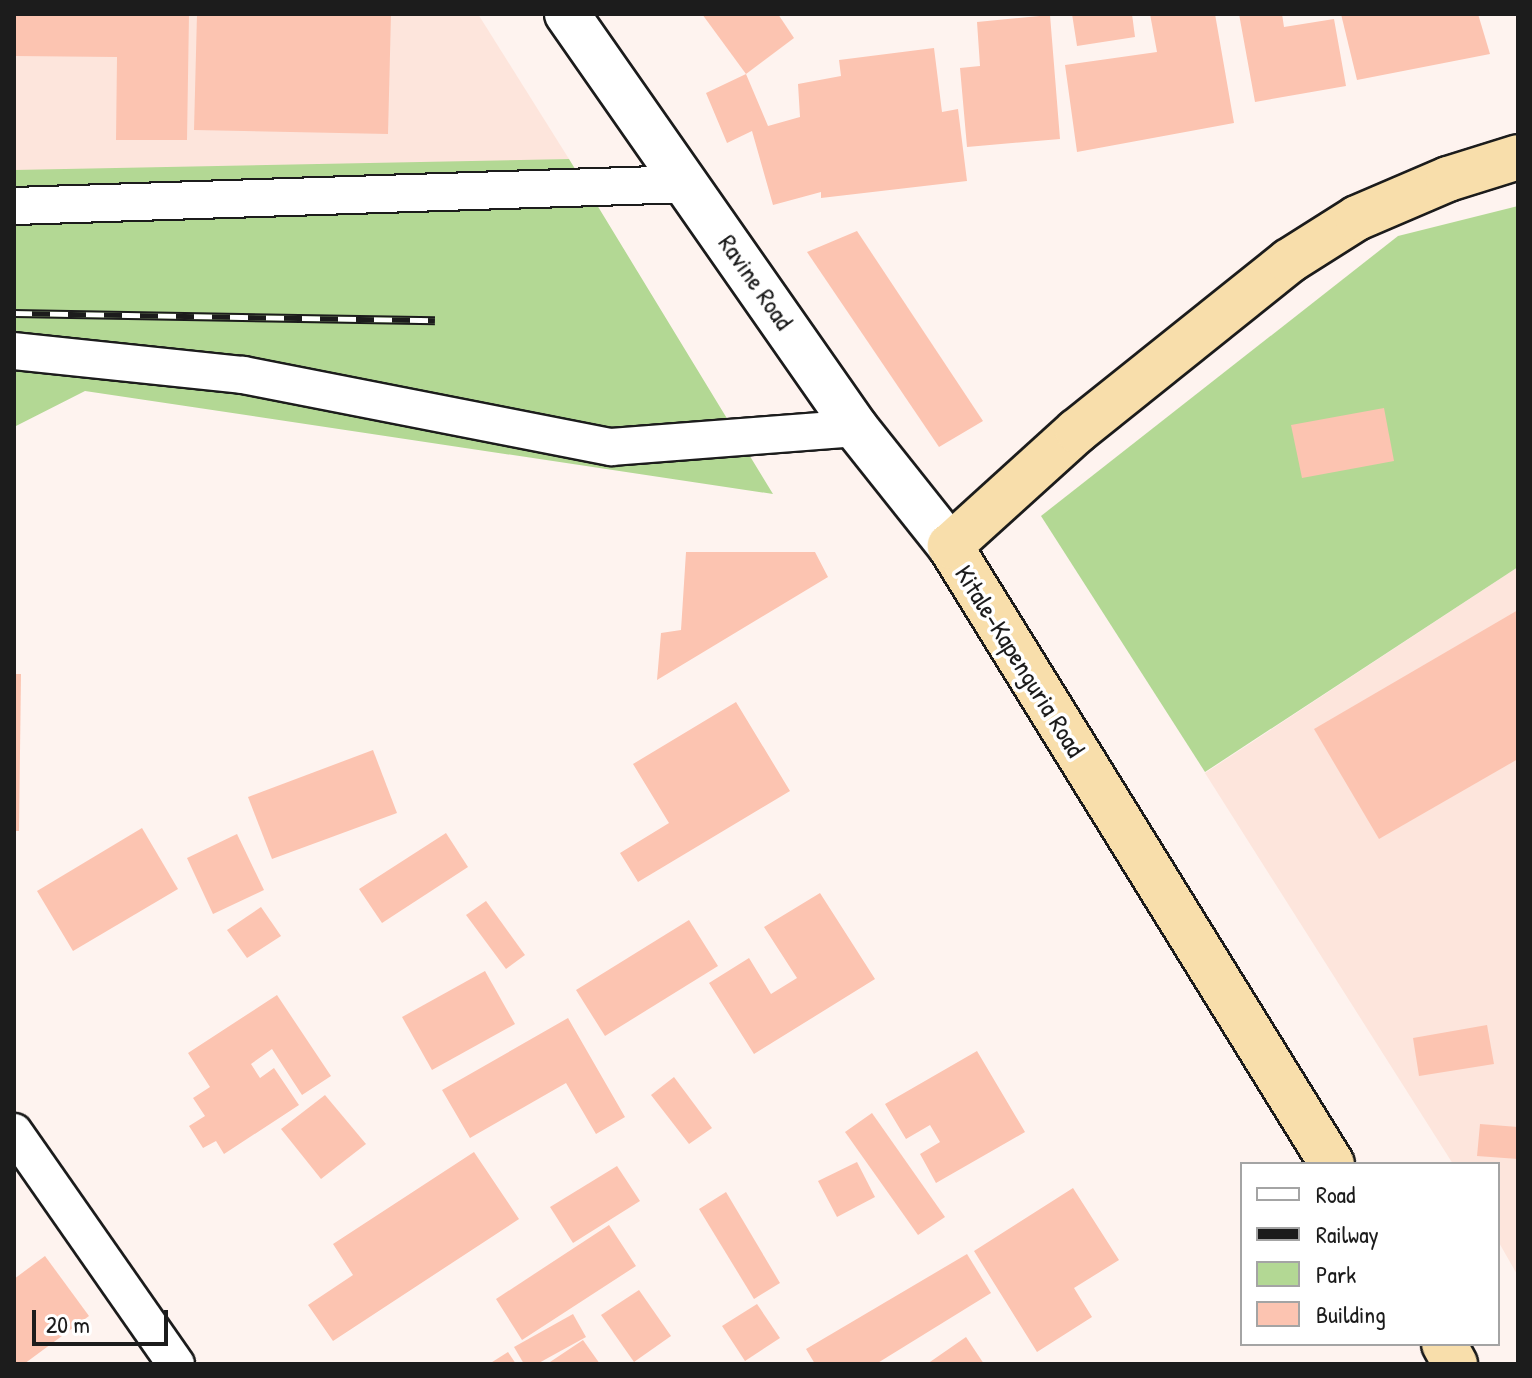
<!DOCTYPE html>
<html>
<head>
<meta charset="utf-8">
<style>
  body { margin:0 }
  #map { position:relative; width:1532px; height:1378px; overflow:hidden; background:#fef3ef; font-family:"Patrick Hand",sans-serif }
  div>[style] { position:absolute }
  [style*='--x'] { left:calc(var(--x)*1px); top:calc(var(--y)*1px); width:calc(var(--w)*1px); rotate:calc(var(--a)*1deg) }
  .built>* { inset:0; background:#fde5dc }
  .green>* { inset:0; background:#b3d894 }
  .building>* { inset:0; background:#fcc4b1 }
  .roads { filter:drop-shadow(2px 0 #1c1c1c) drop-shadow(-2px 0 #1c1c1c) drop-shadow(0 2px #1c1c1c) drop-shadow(0 -2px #1c1c1c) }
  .minor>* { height:36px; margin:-18px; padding:0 18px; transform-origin:18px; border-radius:18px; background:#fff }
  .tertiary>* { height:44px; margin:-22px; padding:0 22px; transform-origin:22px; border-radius:22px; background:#fff }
  .trunk>* { height:44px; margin:-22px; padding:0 22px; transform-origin:22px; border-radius:22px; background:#f8deab }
  .rail>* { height:9px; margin-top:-4.5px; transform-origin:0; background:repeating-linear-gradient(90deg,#fff 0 18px,#1c1c1c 0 36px); box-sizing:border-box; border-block:2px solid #1c1c1c }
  span { translate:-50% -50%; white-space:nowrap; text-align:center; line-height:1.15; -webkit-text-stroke:7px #fff; paint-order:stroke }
  .street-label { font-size:26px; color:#1c1c1c }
  .frame { position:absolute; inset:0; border:16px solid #1c1c1c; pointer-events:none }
  .legend { position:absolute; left:1240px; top:1162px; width:260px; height:184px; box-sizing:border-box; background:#fff; border:2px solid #a4a4a4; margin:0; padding:10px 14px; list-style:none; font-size:24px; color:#1c1c1c }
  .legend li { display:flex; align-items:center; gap:16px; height:40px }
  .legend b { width:40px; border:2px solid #a4a4a4 }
  .scale { position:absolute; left:32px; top:1310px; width:136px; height:36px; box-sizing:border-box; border:4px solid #1c1c1c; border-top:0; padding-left:10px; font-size:24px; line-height:28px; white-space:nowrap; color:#1c1c1c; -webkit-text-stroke:6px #fff; paint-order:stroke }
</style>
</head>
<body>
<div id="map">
  <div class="built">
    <i style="clip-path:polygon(14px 14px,478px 14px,569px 159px,14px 183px)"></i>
    <i style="clip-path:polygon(1518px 567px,1518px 1276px,1498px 1241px,1498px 1164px,1453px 1164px,1205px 773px)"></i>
  </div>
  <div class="green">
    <i style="clip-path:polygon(569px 159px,773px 494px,85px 391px,14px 427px,14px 170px)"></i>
    <i style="clip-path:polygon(1518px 206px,1518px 567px,1205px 772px,1041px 516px,1398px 236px)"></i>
  </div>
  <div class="building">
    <i style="clip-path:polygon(14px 14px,189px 14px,187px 140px,116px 140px,117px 57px,14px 56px)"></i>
    <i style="clip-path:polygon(197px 14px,391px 14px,388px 134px,194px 130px)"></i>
    <i style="clip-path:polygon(702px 14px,778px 14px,794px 38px,746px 74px)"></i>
    <i style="clip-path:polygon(1072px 14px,1132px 14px,1135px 37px,1077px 46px)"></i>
    <i style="clip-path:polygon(1150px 14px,1215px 14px,1234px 123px,1077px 152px,1065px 65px,1157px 52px)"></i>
    <i style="clip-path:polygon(1239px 14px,1282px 14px,1284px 27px,1334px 19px,1346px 86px,1255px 102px)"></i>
    <i style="clip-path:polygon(1341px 14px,1478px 14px,1490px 54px,1357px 80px)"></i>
    <i style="clip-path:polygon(1050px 15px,1060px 139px,967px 147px,960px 68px,980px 66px,977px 22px)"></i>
    <i style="clip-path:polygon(934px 48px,942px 112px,958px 109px,967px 181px,821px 198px,821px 192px,773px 205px,752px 131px,727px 143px,706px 93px,746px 74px,768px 126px,800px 117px,798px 84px,841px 76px,839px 60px)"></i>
    <i style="clip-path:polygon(857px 231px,983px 421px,939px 447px,807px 252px)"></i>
    <i style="clip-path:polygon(1384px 408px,1394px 461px,1302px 478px,1291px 425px)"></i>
    <i style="clip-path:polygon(686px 552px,815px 552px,828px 577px,657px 680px,661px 633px,681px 630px)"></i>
    <i style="clip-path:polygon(1518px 610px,1518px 759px,1379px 839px,1314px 729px)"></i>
    <i style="clip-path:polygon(14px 674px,21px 674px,19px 831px,14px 831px)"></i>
    <i style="clip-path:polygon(736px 702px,790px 791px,638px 882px,620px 853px,669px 823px,633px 764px)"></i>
    <i style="clip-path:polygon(373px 750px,397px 813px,272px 859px,248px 797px)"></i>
    <i style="clip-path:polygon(142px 828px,178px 889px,73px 951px,37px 891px)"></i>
    <i style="clip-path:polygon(446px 833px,468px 867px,382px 923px,359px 889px)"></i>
    <i style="clip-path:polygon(237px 834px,264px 890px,213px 914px,187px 858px)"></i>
    <i style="clip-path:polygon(820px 893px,875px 979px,754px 1054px,709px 983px,749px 958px,771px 994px,797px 978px,764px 927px)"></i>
    <i style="clip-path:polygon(486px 901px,525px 955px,506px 969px,466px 915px)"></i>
    <i style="clip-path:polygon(261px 907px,281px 936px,247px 958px,227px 930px)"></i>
    <i style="clip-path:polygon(689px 920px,718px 966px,605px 1036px,576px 990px)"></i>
    <i style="clip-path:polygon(485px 971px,515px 1024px,432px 1070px,402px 1017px)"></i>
    <i style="clip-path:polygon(277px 995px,331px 1076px,302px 1095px,272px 1049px,251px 1064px,260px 1078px,274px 1068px,299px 1105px,224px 1154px,216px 1141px,203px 1148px,189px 1126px,205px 1116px,193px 1098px,210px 1087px,188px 1053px)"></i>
    <i style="clip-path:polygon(568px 1018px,625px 1117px,596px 1134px,566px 1083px,470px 1138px,442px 1090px)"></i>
    <i style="clip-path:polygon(1487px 1025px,1494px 1064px,1419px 1076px,1413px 1038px)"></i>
    <i style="clip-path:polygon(977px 1051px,1025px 1132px,936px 1183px,920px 1154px,940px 1142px,930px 1125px,906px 1139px,885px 1104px)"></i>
    <i style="clip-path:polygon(674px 1077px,712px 1128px,689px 1144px,651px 1095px)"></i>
    <i style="clip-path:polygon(325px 1095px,366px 1144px,321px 1179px,281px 1129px)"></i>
    <i style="clip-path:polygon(872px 1113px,945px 1217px,918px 1235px,845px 1132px)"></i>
    <i style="clip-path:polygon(1480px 1124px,1518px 1127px,1518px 1159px,1477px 1156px)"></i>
    <i style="clip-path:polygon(474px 1152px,519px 1219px,333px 1341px,308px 1305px,353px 1275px,333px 1244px)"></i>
    <i style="clip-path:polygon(857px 1162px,875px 1197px,837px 1217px,818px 1181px)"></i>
    <i style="clip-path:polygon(617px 1166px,640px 1201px,573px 1243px,550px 1207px)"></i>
    <i style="clip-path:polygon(1073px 1188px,1119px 1260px,1074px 1288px,1092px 1317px,1037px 1352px,974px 1251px)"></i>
    <i style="clip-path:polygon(726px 1192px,780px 1283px,754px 1299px,699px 1209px)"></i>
    <i style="clip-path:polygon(609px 1225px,636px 1266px,522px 1340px,496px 1299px)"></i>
    <i style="clip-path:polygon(967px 1254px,991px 1293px,876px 1364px,815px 1364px,806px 1349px)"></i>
    <i style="clip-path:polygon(45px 1256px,89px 1316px,24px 1364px,14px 1364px,14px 1279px)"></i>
    <i style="clip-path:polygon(639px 1290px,671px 1336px,634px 1362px,601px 1315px)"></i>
    <i style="clip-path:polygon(757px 1304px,780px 1338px,745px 1361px,722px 1326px)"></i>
    <i style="clip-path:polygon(573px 1314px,586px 1337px,537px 1364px,524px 1364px,514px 1347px)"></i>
    <i style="clip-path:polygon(966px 1337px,984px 1364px,927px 1364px)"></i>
    <i style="clip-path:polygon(583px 1340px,600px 1364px,547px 1364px)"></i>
    <i style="clip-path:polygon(508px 1352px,516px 1364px,489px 1364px)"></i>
  </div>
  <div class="roads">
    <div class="minor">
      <i style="--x:14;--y:206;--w:673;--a:-1.87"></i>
      <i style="--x:14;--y:351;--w:230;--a:6"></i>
      <i style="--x:243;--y:375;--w:375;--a:11.1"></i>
      <i style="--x:611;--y:447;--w:246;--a:-4.4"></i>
      <i style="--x:14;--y:1132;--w:283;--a:55.1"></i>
    </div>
    <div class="tertiary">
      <i style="--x:567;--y:14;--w:505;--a:55.08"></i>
      <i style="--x:856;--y:428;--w:151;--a:51.5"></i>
    </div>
    <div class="trunk">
      <i style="--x:1332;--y:1164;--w:727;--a:-121.72"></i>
      <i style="--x:950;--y:546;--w:171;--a:-42.2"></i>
      <i style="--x:1077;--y:431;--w:272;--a:-38.7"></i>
      <i style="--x:1289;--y:261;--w:80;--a:-32.3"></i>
      <i style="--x:1357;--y:218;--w:99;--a:-23.2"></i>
      <i style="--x:1448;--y:179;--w:73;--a:-17.4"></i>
      <i style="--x:1444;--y:1344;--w:23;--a:61"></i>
    </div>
  </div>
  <div class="rail">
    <i style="--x:14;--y:313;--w:421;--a:1"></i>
  </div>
  <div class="street-label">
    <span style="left:756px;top:282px;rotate:55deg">Ravine Road</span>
    <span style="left:1020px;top:661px;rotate:58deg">Kitale-Kapenguria Road</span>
  </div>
  <div class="frame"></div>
  <ul class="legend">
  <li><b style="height:10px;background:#fff"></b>Road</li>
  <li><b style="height:10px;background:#1c1c1c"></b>Railway</li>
  <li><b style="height:22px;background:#b3d894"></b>Park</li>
  <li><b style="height:22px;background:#fcc4b1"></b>Building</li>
  </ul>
  <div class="scale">20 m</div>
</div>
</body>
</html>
